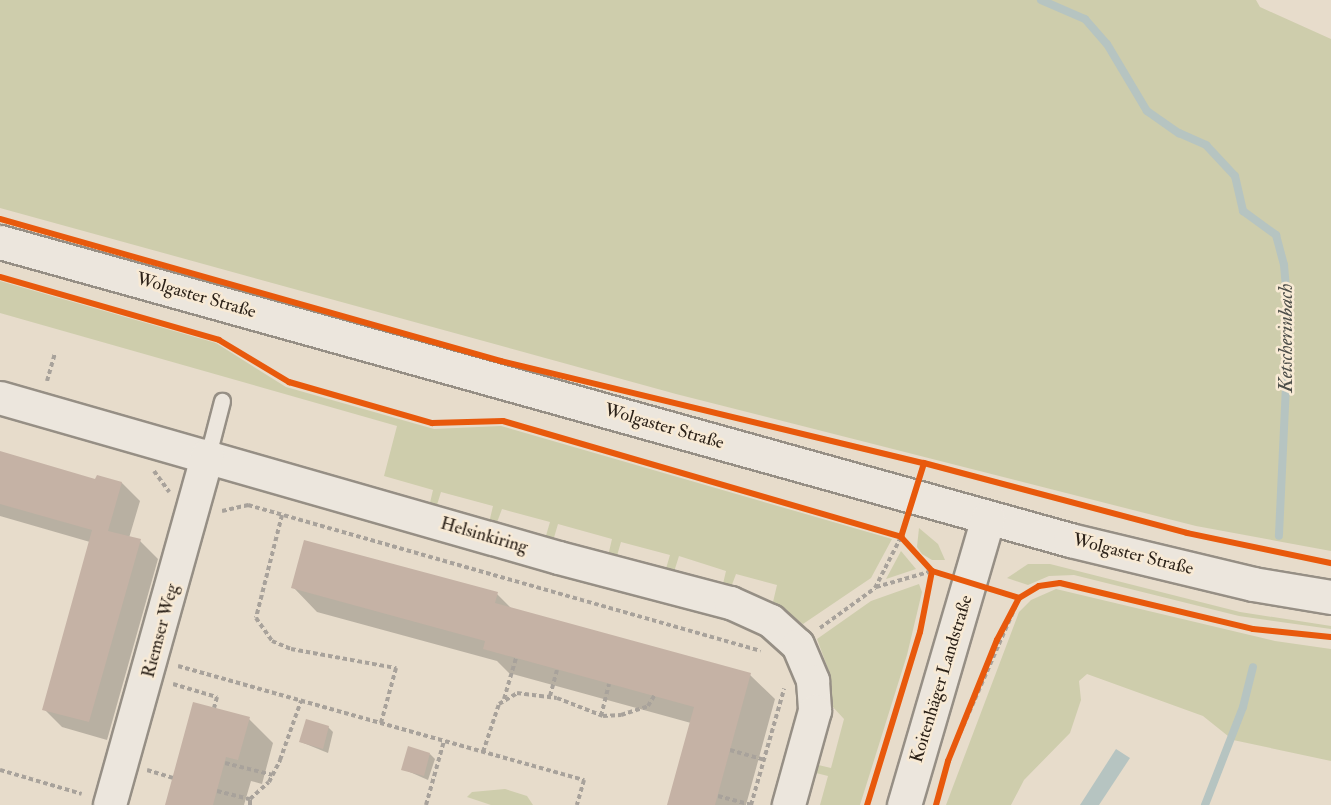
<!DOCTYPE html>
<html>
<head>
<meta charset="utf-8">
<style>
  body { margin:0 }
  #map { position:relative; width:1331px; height:805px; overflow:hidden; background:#e7dccb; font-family:"IM FELL Double Pica",serif }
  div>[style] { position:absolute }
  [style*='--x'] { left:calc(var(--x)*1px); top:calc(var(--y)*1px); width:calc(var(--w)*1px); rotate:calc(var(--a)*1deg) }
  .green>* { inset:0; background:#cecdac }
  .water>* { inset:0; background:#b6c4c1 }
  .shadow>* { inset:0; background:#0003 }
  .stream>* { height:8px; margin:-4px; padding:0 4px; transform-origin:4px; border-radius:4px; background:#b6c4c1 }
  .building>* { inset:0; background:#c5b2a5 }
  .path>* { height:4px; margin-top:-2px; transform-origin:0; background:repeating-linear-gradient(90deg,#a8a29b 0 4.5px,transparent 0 7.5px) }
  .roads { filter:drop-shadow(2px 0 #968f85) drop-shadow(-2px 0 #968f85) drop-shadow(0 2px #968f85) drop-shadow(0 -2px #968f85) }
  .lane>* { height:15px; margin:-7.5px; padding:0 7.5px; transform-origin:7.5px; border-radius:7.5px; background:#ece6dd }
  .street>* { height:32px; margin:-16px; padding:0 16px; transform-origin:16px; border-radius:16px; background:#ece6dd }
  .secondary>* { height:33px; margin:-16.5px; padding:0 16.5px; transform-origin:16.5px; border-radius:16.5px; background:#ece6dd }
  .cycleway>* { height:6px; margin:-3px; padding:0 3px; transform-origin:3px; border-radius:3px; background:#e8590c }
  span { translate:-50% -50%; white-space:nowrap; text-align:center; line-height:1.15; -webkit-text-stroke:5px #f8ead5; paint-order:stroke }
  .street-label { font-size:18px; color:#2b2118 }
  .water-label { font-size:20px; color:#4e4f4a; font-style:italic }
</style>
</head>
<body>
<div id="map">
  <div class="green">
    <i style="clip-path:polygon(0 0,1256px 0,1260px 7px,1331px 39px,1331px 551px,1196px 526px,676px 394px,0 208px)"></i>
    <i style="clip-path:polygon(0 281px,216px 343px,286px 387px,434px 429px,501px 426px,892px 539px,871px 578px,803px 624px,773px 602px,777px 585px,736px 574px,730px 590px,722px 588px,726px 571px,679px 556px,673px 575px,665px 572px,670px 555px,621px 542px,616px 559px,608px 556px,612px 539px,558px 524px,553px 541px,545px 539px,550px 522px,502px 509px,496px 525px,489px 523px,493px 506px,441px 492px,436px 508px,429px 507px,433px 490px,384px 476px,397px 426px,0 313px)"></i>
    <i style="clip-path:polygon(919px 528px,938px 544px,945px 560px,932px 560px,922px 554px,917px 547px)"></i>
    <i style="clip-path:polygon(901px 551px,916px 569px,886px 579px)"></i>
    <i style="clip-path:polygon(1028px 564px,1050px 564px,1240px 612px,1331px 626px,1331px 629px,1239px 616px,1074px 575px,1049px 576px,1028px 585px,1007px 578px)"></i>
    <i style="clip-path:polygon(919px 584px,922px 592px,907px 655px,860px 805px,820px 805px,828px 776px,812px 772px,814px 764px,831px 768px,844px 719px,832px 706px,831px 677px,817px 639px,871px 601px)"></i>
    <i style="clip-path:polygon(1056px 589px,1275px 641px,1331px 649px,1331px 761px,1233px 740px,1203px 716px,1087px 674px,1079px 681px,1081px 700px,1070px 733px,1024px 780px,1011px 805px,946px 805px,1019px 612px,1031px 600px)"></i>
    <i style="clip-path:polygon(505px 789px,527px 796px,533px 805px,491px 805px,467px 797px,472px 792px)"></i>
  </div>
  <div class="water">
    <i style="clip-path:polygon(1116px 749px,1130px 758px,1099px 805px,1080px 805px)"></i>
  </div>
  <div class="shadow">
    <i style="clip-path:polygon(0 453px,96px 481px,122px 483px,140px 501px,129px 538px,140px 541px,158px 559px,107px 740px,62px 727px,44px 709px,90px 542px,0 516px)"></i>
    <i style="clip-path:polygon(293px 587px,497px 594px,513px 610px,750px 675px,775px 699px,746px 805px,669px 805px,691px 723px,509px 673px,497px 661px,317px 612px)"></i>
    <i style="clip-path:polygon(249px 719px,273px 743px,262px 784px,251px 781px,244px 805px,167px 805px)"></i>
    <i style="clip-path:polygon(328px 727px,333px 732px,328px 753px,301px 742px)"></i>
    <i style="clip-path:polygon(430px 754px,435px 759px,428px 780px,403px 769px)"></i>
  </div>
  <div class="stream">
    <i style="--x:1041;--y:0;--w:48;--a:23.4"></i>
    <i style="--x:1085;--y:19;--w:33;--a:49"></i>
    <i style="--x:1107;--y:44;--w:78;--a:59.2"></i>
    <i style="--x:1147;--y:111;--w:39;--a:35"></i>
    <i style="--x:1179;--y:133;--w:30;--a:24"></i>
    <i style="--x:1206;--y:145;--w:42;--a:46.9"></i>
    <i style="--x:1235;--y:176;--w:36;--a:77"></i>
    <i style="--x:1243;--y:211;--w:41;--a:36"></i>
    <i style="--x:1276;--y:235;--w:31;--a:75"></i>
    <i style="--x:1284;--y:265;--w:57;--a:85"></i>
    <i style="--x:1289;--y:322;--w:214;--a:92.7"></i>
    <i style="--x:1205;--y:805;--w:105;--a:-68.8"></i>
    <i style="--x:1243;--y:707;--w:41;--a:-76"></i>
  </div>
  <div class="building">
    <i style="clip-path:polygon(0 451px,95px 479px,97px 475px,122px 482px,108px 531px,141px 539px,89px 722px,42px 710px,92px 530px,0 504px)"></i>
    <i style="clip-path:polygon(304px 540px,498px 592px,495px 603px,751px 673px,715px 805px,667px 805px,694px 707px,483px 649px,485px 641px,291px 588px)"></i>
    <i style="clip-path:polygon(193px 702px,250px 717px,238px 760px,226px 757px,213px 805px,165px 805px)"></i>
    <i style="clip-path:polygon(306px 719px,329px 726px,323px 749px,299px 742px)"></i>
    <i style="clip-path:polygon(408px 746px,430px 753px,424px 776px,401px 770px)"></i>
  </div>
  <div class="path">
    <i style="--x:47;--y:381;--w:29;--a:-74"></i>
    <i style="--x:154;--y:471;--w:26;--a:54"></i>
    <i style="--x:222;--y:511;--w:27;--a:-13"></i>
    <i style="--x:248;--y:505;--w:533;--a:15.89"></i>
    <i style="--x:282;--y:515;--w:106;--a:104.2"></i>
    <i style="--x:256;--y:618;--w:28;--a:55"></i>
    <i style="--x:272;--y:641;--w:21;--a:23"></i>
    <i style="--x:291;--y:649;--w:107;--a:10.3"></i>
    <i style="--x:396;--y:668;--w:57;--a:105.3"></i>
    <i style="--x:876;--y:587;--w:58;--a:-15.9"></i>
    <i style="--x:932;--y:571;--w:12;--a:20"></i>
    <i style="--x:996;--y:591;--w:24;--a:17"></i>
    <i style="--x:820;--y:628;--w:68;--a:-36"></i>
    <i style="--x:875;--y:588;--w:57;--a:-63"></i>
    <i style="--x:178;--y:666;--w:422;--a:15.7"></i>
    <i style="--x:584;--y:780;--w:26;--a:106"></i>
    <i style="--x:173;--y:684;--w:46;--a:16.5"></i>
    <i style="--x:217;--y:697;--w:11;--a:105"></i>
    <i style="--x:550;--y:696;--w:27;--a:-75"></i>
    <i style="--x:504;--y:699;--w:43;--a:-73.7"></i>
    <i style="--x:601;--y:716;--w:33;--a:-76"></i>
    <i style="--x:954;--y:747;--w:163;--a:-66.4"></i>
    <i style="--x:1019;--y:598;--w:23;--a:-31"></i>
    <i style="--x:1039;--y:586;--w:21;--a:-8"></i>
    <i style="--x:1060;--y:583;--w:198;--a:13.4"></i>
    <i style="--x:1253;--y:629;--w:78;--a:5.9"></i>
    <i style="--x:730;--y:750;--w:35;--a:16"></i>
    <i style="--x:483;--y:752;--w:51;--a:-71.6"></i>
    <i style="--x:499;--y:704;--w:21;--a:-31"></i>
    <i style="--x:517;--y:693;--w:40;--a:7.1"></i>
    <i style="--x:557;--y:698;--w:49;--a:21.4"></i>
    <i style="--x:603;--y:716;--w:18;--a:-3"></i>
    <i style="--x:621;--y:715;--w:28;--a:-18"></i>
    <i style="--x:648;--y:706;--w:12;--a:-59"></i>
    <i style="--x:225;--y:763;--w:49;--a:14"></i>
    <i style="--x:0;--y:770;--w:85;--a:16.3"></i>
    <i style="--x:147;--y:770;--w:27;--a:17"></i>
    <i style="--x:217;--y:791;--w:34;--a:14"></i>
    <i style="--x:718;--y:796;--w:34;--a:15"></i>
    <i style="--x:250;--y:805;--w:6;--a:-90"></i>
    <i style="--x:250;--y:799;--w:25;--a:-42"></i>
    <i style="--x:269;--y:782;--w:25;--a:-63"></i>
    <i style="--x:280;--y:760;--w:63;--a:-70.4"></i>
    <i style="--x:426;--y:805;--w:66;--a:-74.3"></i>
    <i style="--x:751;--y:805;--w:121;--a:-74.1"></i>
  </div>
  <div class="roads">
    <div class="lane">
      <i style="--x:208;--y:455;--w:56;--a:-75.5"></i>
    </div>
    <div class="street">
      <i style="--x:0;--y:398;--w:581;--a:15.97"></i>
      <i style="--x:559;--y:558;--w:178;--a:14.7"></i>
      <i style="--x:731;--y:603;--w:44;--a:24.2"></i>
      <i style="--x:771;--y:621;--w:36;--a:42"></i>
      <i style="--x:798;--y:645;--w:39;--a:67"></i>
      <i style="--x:813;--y:681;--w:30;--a:86"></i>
      <i style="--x:815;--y:711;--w:98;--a:105.5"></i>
      <i style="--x:110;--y:805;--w:363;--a:-74.4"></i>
    </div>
    <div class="secondary">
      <i style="--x:0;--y:242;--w:1111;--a:15.56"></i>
      <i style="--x:1070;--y:540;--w:188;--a:13.5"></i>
      <i style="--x:1253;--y:584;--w:79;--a:9.5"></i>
      <i style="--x:904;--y:805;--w:299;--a:-73.7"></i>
    </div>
  </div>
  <div class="cycleway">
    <i style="--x:0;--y:219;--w:521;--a:15.82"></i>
    <i style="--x:501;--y:361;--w:435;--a:13.6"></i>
    <i style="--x:924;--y:463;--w:272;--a:14.9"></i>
    <i style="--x:1187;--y:533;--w:147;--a:11.8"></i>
    <i style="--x:0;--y:277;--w:228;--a:16"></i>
    <i style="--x:219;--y:340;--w:82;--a:31"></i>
    <i style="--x:289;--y:382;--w:149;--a:16"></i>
    <i style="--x:432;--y:423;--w:71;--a:-1.6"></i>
    <i style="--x:503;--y:421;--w:415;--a:16.2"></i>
    <i style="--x:901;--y:537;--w:46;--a:47.6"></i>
    <i style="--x:932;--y:571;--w:62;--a:101.1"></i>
    <i style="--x:920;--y:632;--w:181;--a:107"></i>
    <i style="--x:901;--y:537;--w:77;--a:-72.7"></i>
    <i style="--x:932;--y:571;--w:91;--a:17.2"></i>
    <i style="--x:936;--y:805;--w:46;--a:-74.7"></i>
    <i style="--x:948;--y:761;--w:131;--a:-68"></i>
    <i style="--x:997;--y:640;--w:47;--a:-62.4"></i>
    <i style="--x:1019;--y:598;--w:23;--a:-31"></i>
    <i style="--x:1039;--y:586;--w:21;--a:-8"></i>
    <i style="--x:1060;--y:583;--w:198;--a:13.4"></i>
    <i style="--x:1253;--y:629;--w:78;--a:5.9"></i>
  </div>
  <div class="street-label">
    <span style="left:196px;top:296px;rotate:16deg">Wolgaster Straße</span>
    <span style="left:664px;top:427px;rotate:16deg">Wolgaster Straße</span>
    <span style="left:484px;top:536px;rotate:16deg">Helsinkiring</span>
    <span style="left:1133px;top:555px;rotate:14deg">Wolgaster Straße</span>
    <span style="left:161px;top:631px;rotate:-75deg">Riemser Weg</span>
    <span style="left:942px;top:679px;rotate:-73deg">Koitenhäger Landstraße</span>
  </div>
  <div class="water-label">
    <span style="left:1285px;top:338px;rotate:-90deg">Ketscherinbach</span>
  </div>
</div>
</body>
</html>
